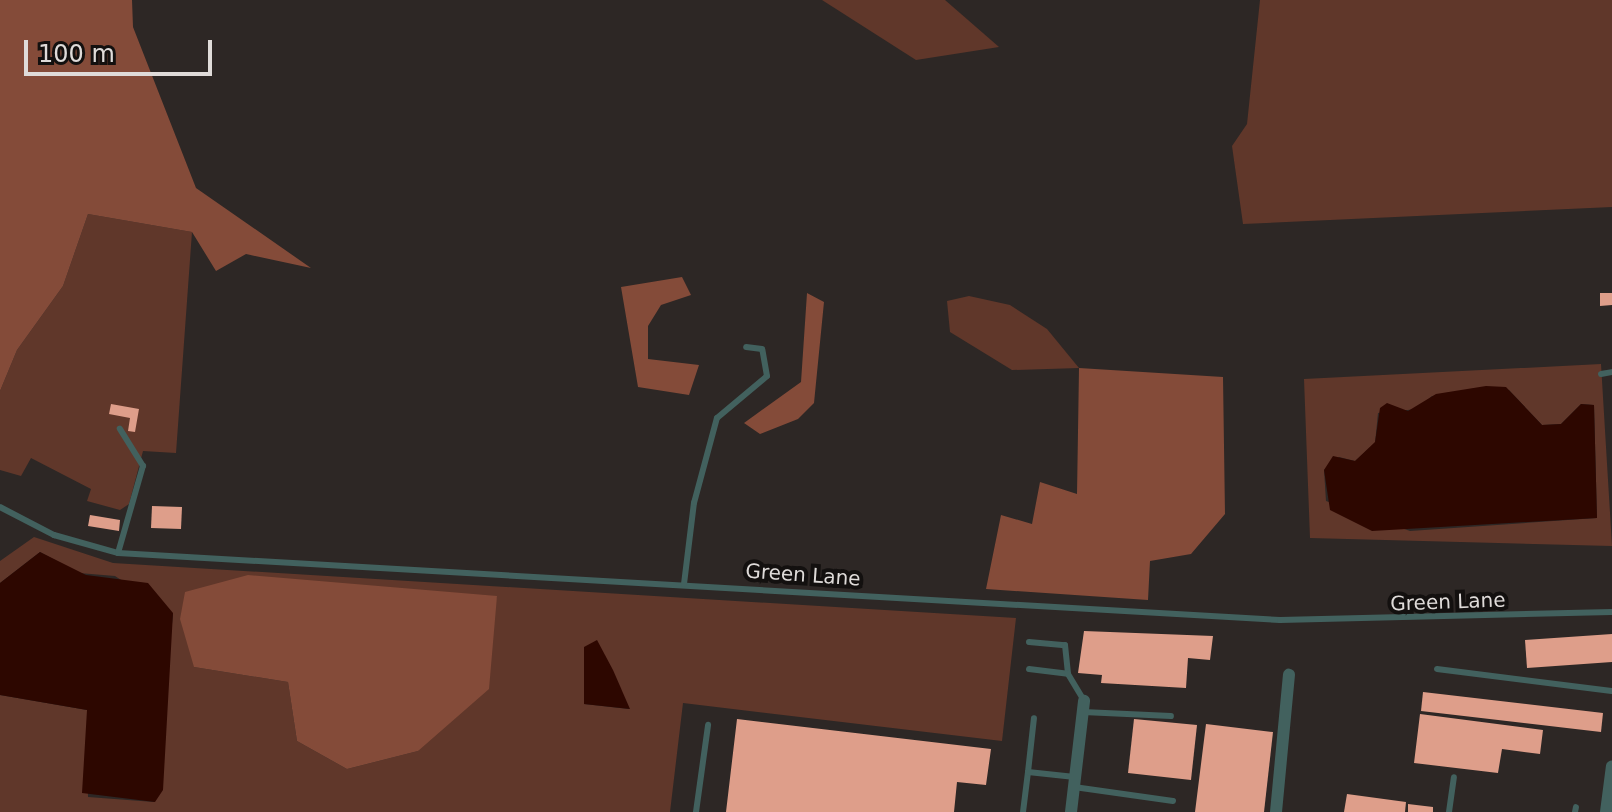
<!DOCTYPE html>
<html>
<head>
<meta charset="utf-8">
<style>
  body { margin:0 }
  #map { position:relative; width:1612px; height:812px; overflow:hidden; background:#2d2725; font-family:"DejaVu Sans",sans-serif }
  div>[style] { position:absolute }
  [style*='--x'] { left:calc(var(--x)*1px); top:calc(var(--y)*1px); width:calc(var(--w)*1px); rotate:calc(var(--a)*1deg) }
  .green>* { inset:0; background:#60372a }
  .forest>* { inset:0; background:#844b39 }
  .water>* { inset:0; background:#2d0700 }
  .building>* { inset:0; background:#de9e8a }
  .service>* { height:6px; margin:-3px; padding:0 3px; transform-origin:3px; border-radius:3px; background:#42615e }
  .minor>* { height:12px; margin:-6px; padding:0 6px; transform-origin:6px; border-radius:6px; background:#42615e }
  span { translate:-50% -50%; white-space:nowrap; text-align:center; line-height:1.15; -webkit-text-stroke:8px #13100f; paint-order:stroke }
  .street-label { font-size:20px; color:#dfdbd9 }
  .scale { position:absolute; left:24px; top:40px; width:188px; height:36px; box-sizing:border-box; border:4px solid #dfdbd9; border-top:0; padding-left:10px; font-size:24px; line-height:28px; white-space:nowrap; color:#dfdbd9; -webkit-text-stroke:6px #13100f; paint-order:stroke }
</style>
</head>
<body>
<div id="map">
  <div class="green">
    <i style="clip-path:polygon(822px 0,945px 0,999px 47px,916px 60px)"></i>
    <i style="clip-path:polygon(1260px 0,1612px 0,1612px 207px,1243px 224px,1232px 146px,1247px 124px)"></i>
    <i style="clip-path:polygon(88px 214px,192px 232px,176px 453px,143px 451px,129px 504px,120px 510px,87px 501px,91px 489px,31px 458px,21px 476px,0 470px,0 391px,17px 350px,63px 286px)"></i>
    <i style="clip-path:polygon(969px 296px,1010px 305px,1047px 329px,1079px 368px,1012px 370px,950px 332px,947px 301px)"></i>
    <i style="clip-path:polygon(evenodd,1601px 364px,1612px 546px,1310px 538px,1304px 379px,1601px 364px,1509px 390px,1542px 425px,1561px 424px,1581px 404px,1594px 405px,1597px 518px,1410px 531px,1326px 501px,1324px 470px,1339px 457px,1355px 461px,1375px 443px,1378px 413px,1417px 409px,1432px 396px,1509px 390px)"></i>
    <i style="clip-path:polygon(evenodd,34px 537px,113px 563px,1016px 618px,1002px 741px,683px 703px,670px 812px,0 812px,0 695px,87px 710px,88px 797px,154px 802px,173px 614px,115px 576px,79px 573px,40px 552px,0 583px,0 561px,34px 537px,418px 594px,497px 597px,418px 751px,347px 769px,297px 741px,288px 682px,194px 667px,418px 594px,34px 537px,589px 661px,629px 709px,584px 704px,589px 661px)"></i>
  </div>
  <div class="forest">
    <i style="clip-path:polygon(0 0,132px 0,133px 27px,196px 188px,311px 268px,246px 254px,216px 271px,192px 232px,88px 214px,63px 286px,17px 350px,0 391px)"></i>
    <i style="clip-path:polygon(682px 277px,691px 295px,661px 305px,648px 326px,648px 359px,699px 365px,689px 395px,638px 387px,621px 287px)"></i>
    <i style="clip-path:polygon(807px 293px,824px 302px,814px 403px,798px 419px,760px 434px,744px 423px,801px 382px)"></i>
    <i style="clip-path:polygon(1079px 368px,1223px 377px,1225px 514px,1191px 554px,1150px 561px,1148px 600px,986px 589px,1001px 515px,1032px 524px,1040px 482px,1077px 494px)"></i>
    <i style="clip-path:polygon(248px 575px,497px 596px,489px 689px,418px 751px,347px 769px,297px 741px,288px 682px,194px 667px,180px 619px,185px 592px)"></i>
  </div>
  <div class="water">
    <i style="clip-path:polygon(1486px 386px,1506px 387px,1542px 425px,1561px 424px,1581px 404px,1594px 405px,1597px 518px,1372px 531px,1330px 510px,1324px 470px,1333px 456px,1355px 461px,1375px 442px,1380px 408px,1387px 403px,1408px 411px,1436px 394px)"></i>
    <i style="clip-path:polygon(40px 552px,86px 575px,148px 583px,173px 613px,163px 790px,155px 802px,82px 793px,87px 710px,0 695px,0 583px)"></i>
    <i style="clip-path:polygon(597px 640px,613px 670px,630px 709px,584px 704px,584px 647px)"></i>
  </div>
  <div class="building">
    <i style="clip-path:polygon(1600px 293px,1612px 293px,1612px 305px,1600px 306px)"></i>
    <i style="clip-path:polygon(111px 404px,139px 409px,135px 432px,128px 431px,130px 418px,109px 414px)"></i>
    <i style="clip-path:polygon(152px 506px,182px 507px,181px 529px,151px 528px)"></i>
    <i style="clip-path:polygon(90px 515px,120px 520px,119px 531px,88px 526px)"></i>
    <i style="clip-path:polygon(1084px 631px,1213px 636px,1210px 660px,1188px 658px,1186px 688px,1101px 683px,1102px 675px,1078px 673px)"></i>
    <i style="clip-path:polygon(1612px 634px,1612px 662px,1527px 668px,1525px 640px)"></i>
    <i style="clip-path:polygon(1423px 692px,1603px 713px,1601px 732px,1421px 711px)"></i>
    <i style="clip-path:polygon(1420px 714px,1543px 730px,1540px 754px,1502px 749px,1498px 773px,1414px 763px)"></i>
    <i style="clip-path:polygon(737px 719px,991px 749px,986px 785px,957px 782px,954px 812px,726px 812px)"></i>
    <i style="clip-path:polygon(1134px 719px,1197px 725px,1191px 780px,1128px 773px)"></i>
    <i style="clip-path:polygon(1206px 724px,1273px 732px,1264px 812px,1195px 812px)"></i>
    <i style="clip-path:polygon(1347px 794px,1406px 802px,1405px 812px,1344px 812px)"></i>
    <i style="clip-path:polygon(1408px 804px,1433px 807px,1433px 812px,1408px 812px)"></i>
  </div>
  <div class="service">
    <i style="--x:1601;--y:374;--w:11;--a:-10"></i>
    <i style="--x:0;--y:507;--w:61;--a:27.4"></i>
    <i style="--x:54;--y:535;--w:66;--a:15.7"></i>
    <i style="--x:118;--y:553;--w:1164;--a:3.3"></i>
    <i style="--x:1280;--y:620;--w:332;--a:-1.4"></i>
    <i style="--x:118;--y:553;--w:91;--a:-74"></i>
    <i style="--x:143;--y:466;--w:44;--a:-121.9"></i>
    <i style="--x:684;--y:584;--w:82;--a:-83"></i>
    <i style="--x:694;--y:503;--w:88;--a:-74.9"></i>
    <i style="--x:717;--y:418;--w:65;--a:-40"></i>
    <i style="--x:767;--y:376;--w:27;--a:-100"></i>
    <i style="--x:762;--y:349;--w:16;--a:-173"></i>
    <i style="--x:1029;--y:642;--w:36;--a:5"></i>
    <i style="--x:1065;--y:645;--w:29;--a:84"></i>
    <i style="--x:1029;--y:669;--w:39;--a:7"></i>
    <i style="--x:1068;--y:674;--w:31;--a:59"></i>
    <i style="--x:1437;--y:669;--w:176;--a:7.2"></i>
    <i style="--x:1083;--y:712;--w:88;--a:2.6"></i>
    <i style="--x:1028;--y:772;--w:54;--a:-83.7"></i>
    <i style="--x:1074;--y:787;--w:100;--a:8"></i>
    <i style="--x:696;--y:812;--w:88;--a:-82.1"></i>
    <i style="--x:1023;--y:812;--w:40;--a:-82.9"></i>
    <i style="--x:1028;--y:772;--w:47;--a:6.1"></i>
    <i style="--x:1449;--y:812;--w:35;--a:-82"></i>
    <i style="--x:1575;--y:812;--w:5;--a:-79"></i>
  </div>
  <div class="minor">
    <i style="--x:1071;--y:812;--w:112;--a:-83.3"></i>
    <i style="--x:1276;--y:812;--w:138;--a:-84.6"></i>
    <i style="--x:1606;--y:812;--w:46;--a:-82.6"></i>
  </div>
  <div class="street-label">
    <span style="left:803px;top:575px;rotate:4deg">Green Lane</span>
    <span style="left:1448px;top:602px;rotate:-2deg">Green Lane</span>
  </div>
  <div class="scale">100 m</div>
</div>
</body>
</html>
